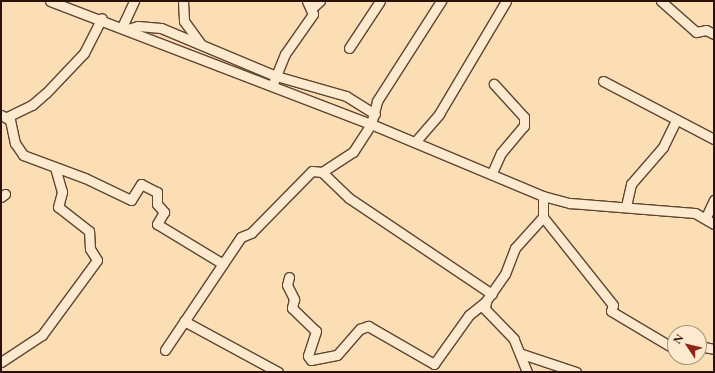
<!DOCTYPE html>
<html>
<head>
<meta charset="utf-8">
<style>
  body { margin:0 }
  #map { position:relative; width:715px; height:373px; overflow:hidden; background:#fcdeb4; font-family:"EB Garamond",serif }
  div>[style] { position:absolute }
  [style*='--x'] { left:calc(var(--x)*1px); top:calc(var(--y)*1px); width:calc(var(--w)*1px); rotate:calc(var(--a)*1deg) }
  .roads { filter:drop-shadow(1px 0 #5f4432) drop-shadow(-1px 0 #5f4432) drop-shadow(0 1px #5f4432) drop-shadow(0 -1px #5f4432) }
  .minor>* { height:9px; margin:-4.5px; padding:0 4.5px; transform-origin:4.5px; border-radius:4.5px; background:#fdeace }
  span { translate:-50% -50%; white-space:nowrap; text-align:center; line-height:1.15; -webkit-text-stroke:3px #fdeace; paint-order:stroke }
  .frame { position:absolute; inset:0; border:2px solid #2b1107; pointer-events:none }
  .north { position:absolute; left:667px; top:325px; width:40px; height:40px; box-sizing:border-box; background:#fdeace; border:1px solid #a9937e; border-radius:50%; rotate:305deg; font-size:11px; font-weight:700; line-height:16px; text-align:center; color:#2b1107 }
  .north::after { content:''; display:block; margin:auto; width:14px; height:18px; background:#8f2418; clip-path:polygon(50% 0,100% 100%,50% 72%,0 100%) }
</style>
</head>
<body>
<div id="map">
  <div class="roads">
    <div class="minor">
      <i style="--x:50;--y:1;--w:344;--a:21"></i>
      <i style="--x:371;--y:124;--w:186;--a:22.7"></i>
      <i style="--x:543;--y:196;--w:28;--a:15"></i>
      <i style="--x:570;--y:203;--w:125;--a:4.6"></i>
      <i style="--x:695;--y:213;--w:22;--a:30"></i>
      <i style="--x:183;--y:1;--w:20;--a:87"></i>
      <i style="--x:184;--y:21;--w:29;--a:54"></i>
      <i style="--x:661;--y:1;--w:47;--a:41.5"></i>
      <i style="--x:696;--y:32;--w:10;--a:-11"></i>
      <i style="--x:706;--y:30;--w:9;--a:27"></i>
      <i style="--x:311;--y:9;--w:12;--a:-42"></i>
      <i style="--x:122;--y:27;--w:29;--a:-65"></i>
      <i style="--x:127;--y:29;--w:11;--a:-15"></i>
      <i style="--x:138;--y:26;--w:23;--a:5"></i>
      <i style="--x:161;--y:28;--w:125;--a:22.7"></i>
      <i style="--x:276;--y:76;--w:73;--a:15.9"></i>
      <i style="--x:346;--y:96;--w:34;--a:32"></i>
      <i style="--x:349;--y:48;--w:56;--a:-56.6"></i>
      <i style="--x:274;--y:81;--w:29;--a:-68"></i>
      <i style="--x:285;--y:54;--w:49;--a:-55"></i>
      <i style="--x:313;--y:14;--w:14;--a:-115"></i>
      <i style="--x:603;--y:81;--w:125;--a:27.6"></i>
      <i style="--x:1;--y:115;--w:10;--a:29"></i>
      <i style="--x:10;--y:120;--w:24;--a:78"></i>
      <i style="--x:15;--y:143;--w:14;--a:56"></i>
      <i style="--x:23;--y:155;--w:66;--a:20.4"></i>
      <i style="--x:85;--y:178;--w:51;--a:25.6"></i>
      <i style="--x:131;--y:200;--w:19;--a:-58"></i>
      <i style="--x:141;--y:184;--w:18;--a:27"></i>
      <i style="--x:157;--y:192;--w:12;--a:90"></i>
      <i style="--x:157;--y:204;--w:11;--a:49"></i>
      <i style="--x:164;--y:212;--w:14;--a:120"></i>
      <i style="--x:157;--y:224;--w:77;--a:31.2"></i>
      <i style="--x:7;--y:117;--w:28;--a:-26"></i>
      <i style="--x:32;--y:105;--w:18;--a:-41"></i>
      <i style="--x:46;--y:93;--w:55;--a:-46.5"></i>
      <i style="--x:84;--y:53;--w:39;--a:-63"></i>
      <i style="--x:415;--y:142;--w:37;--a:-49"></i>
      <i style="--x:439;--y:114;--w:131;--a:-59.3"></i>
      <i style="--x:322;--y:172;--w:37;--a:44"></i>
      <i style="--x:349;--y:198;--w:172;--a:33.9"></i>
      <i style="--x:492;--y:173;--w:22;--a:-66"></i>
      <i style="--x:501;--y:153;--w:35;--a:-50"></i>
      <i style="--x:524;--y:126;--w:9;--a:-90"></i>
      <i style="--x:524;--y:117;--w:45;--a:-132.3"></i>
      <i style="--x:1;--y:197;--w:5;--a:-37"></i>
      <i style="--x:626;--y:206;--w:23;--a:-77"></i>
      <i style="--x:631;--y:184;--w:49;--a:-49.1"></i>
      <i style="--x:663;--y:147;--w:28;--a:-64"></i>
      <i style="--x:543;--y:217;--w:112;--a:51.5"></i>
      <i style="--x:613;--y:305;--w:6;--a:108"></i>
      <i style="--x:611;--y:311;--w:74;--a:30.7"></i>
      <i style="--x:706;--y:217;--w:19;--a:-65"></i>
      <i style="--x:289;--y:277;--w:8;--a:104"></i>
      <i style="--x:287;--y:285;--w:16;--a:63"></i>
      <i style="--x:294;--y:299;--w:9;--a:103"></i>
      <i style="--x:292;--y:308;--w:33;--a:44"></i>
      <i style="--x:316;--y:331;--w:26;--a:108"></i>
      <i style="--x:308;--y:356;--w:5;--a:53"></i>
      <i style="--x:311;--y:360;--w:26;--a:-11"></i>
      <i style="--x:337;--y:355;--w:35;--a:-49"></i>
      <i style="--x:360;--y:329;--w:9;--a:-21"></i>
      <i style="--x:368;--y:326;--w:76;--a:29.9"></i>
      <i style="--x:434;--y:364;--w:60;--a:-54.5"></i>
      <i style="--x:469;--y:315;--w:22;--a:-39"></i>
      <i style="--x:184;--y:321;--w:107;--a:28.5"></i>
      <i style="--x:699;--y:346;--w:15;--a:11"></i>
      <i style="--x:165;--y:350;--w:136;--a:-56.1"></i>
      <i style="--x:241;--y:237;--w:11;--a:-22"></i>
      <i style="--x:251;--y:233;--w:87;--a:-45.5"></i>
      <i style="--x:312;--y:171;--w:10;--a:6"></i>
      <i style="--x:322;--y:172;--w:37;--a:-33"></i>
      <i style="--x:353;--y:152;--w:33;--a:-57"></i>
      <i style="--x:371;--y:124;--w:24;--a:-75"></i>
      <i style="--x:377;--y:101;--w:119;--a:-57.4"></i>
      <i style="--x:522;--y:354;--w:57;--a:18.4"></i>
      <i style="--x:1;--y:362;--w:49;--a:-33.4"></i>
      <i style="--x:42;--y:335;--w:93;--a:-53.7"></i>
      <i style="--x:97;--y:260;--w:13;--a:-122"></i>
      <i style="--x:90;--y:249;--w:18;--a:-93"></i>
      <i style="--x:89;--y:231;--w:39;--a:-142"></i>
      <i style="--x:58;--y:207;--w:16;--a:-75"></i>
      <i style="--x:62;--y:192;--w:25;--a:-106"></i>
      <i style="--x:527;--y:372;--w:35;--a:-112"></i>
      <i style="--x:514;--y:339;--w:42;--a:-134"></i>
      <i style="--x:485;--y:309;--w:8;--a:-83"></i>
      <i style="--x:486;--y:301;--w:33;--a:-55"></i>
      <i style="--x:505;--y:274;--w:28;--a:-69"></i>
      <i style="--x:515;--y:248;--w:42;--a:-47.9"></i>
      <i style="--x:543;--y:217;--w:21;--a:-90"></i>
    </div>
  </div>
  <div class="frame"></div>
  <div class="north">N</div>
</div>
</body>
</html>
